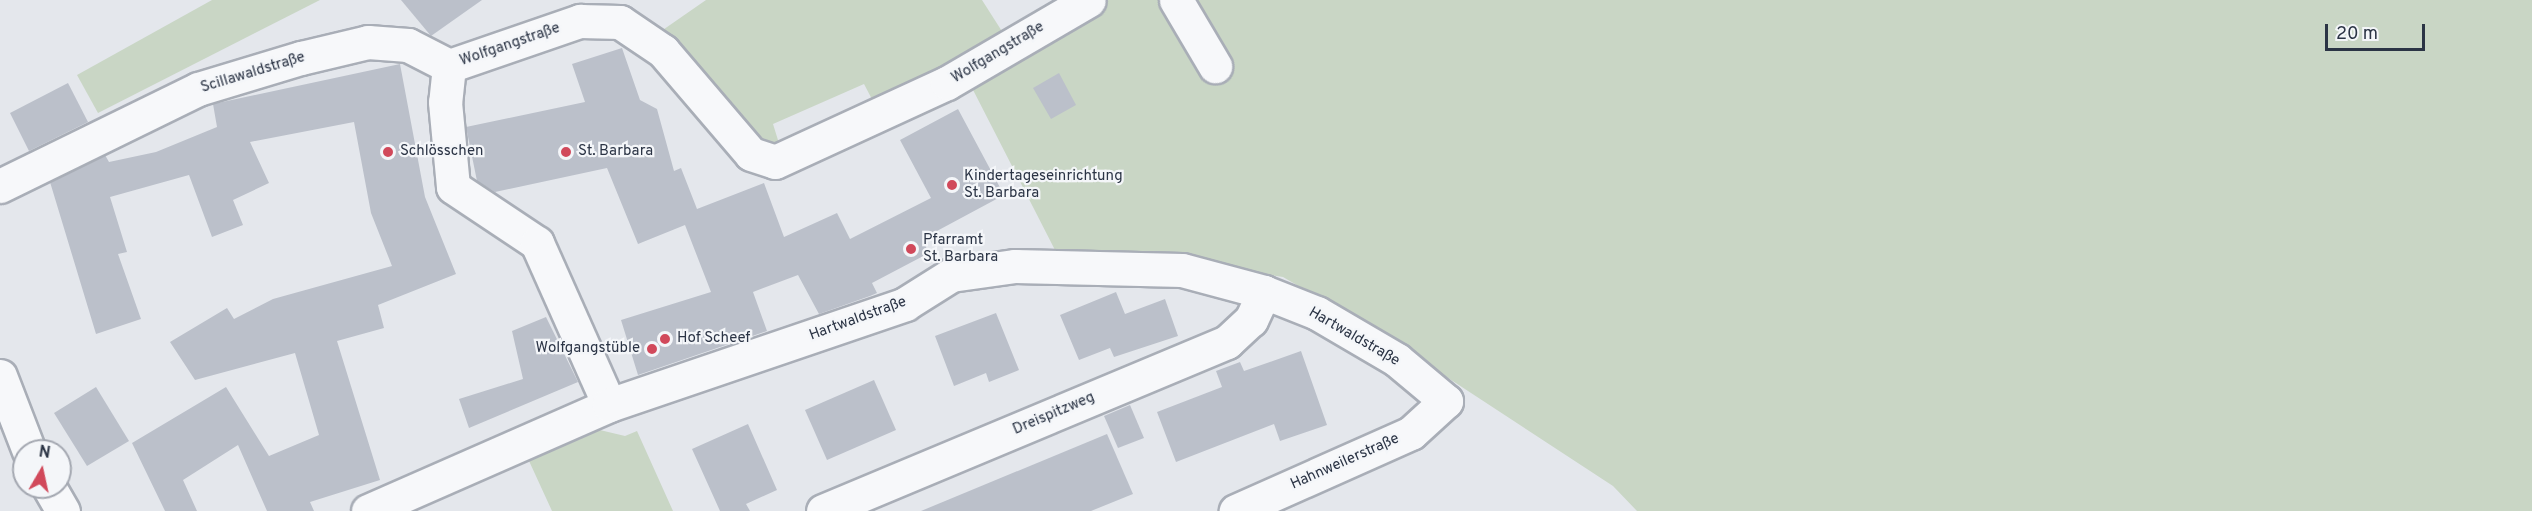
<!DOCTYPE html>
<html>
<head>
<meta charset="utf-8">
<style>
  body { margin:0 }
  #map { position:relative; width:2532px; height:511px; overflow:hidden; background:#e4e7ec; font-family:Overpass,sans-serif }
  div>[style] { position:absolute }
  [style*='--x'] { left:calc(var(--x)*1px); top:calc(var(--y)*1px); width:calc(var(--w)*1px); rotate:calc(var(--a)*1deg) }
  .green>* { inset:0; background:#c9d6c5 }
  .building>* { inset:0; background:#bbc0ca }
  .roads { filter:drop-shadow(2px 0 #a9aeb7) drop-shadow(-2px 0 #a9aeb7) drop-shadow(0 2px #a9aeb7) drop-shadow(0 -2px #a9aeb7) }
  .minor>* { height:33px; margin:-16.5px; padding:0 16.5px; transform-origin:16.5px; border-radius:16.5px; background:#f7f8fa }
  .dots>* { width:16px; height:16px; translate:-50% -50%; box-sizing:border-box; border:3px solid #f4f6f9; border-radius:50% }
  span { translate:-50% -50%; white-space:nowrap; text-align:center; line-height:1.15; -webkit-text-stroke:4.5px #f4f6f9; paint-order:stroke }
  .street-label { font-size:15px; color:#2b3445 }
  .poi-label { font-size:15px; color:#2b3445 }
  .left { translate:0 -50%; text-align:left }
  .right { translate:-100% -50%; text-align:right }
  .north { position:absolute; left:12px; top:439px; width:60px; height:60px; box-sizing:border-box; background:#f4f6f9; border:2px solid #a4a8b1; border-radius:50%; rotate:9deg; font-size:16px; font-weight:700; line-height:24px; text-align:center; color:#2b3445 }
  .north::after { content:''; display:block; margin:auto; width:21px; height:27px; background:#d1495b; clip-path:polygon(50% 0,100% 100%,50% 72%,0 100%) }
  .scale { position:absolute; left:2325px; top:24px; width:100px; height:27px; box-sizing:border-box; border:3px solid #2b3445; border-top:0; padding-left:8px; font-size:18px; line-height:21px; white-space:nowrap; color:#2b3445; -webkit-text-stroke:4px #f4f6f9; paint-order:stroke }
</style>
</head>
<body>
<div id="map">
  <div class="green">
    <i style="clip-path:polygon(212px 0,320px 0,98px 113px,77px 75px)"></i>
    <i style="clip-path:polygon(706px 0,982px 0,1005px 36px,875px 105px,864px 84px,773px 124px,782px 153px,757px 146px,657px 34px)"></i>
    <i style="clip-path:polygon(1108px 0,2532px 0,2532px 511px,1637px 511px,1613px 486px,1381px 334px,1283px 277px,1115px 250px,1056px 252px,970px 84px)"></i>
    <i style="clip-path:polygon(583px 426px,625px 436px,637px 431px,673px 511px,552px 511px,524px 450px)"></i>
  </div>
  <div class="building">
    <i style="clip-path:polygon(401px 0,482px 0,431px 36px)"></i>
    <i style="clip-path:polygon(622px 48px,640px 100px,657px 109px,674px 171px,681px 168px,697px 209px,764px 183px,784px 237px,837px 213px,850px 239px,931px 198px,900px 140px,958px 109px,1004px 195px,922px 239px,929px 253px,872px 283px,877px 293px,870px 296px,819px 314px,798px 275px,753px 292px,767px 331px,638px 375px,621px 320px,711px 292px,685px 225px,638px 244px,607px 168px,495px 192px,477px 181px,466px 127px,585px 102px,572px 64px)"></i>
    <i style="clip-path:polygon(400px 64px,425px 197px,456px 274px,378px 305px,384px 328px,337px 341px,380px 480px,310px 502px,314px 511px,267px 511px,238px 445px,183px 480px,197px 511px,165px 511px,132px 443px,226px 387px,269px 456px,319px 435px,295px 353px,195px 380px,170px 342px,227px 308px,234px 319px,273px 299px,392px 266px,371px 213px,354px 122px,250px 142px,269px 183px,233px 200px,243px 225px,212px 237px,189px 175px,110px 197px,127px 252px,118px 254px,141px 319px,96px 334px,50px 182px,105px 155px,109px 162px,156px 152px,217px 127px,213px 104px)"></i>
    <i style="clip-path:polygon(1059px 73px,1076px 105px,1051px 119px,1033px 88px)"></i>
    <i style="clip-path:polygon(68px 83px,88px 122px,29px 151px,10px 113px)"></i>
    <i style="clip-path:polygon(1116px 292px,1125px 314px,1165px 299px,1178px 336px,1114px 357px,1110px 348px,1079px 360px,1060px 315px)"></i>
    <i style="clip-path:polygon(996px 313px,1019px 370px,989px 382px,986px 373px,954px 386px,935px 336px)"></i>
    <i style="clip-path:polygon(546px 317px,578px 382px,469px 428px,459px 399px,523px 379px,512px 331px)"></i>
    <i style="clip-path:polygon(1301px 351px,1327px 425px,1280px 441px,1274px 424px,1176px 462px,1157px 412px,1222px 387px,1216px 371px,1240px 362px,1244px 371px)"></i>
    <i style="clip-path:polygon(874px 380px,896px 430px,827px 460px,805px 410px)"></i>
    <i style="clip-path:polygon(96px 387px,129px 441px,87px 466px,54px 413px)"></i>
    <i style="clip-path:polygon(1130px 405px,1144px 438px,1118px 448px,1104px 416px)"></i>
    <i style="clip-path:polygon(748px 424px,777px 490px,746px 504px,750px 511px,720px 511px,692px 449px)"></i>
    <i style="clip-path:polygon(1107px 434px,1133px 494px,1091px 511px,921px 511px)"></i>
  </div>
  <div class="roads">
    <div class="minor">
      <i style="--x:1176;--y:0;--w:77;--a:59.4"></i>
      <i style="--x:449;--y:66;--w:139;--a:-19"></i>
      <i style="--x:580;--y:21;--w:40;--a:1.4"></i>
      <i style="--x:620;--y:22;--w:52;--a:34"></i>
      <i style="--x:663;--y:51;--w:135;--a:49.5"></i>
      <i style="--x:751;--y:154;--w:25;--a:18"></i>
      <i style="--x:775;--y:162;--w:189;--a:-24.7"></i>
      <i style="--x:947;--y:83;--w:164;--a:-30.3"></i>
      <i style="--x:449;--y:66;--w:36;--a:96"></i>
      <i style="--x:445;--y:102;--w:85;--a:84.6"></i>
      <i style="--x:453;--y:187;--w:101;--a:33.7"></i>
      <i style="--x:537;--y:243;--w:177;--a:66"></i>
      <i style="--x:0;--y:186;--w:220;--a:-26.1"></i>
      <i style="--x:198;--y:89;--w:108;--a:-16.8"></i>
      <i style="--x:301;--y:58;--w:69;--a:-13.4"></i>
      <i style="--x:368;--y:42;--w:40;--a:4.3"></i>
      <i style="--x:408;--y:45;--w:46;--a:27.1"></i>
      <i style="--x:0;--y:376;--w:80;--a:68.9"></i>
      <i style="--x:49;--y:487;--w:28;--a:60"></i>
      <i style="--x:368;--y:511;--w:263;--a:-23.7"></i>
      <i style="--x:609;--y:405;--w:313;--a:-18.8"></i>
      <i style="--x:905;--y:304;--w:54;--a:-32.2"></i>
      <i style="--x:951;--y:275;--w:65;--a:-8"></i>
      <i style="--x:1015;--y:266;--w:167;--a:1.4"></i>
      <i style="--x:1182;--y:270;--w:85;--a:15"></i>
      <i style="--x:1264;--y:292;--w:57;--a:21.6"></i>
      <i style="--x:1317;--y:313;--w:93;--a:30.4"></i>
      <i style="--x:1397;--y:360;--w:64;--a:39.9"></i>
      <i style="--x:1446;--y:401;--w:47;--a:137.6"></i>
      <i style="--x:1411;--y:433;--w:192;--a:156"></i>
      <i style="--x:823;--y:511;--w:438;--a:-22.7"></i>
      <i style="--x:1227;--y:342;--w:33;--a:-43"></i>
      <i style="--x:1251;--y:320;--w:31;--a:-65"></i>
    </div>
  </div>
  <div class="dots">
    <i style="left:388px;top:152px;background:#d1495b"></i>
    <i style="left:566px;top:152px;background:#d1495b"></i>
    <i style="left:952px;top:185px;background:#d1495b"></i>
    <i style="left:911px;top:249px;background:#d1495b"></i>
    <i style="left:665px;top:339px;background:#d1495b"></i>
    <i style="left:652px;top:349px;background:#d1495b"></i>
  </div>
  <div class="street-label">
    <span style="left:510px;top:45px;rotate:-19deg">Wolfgangstraße</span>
    <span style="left:998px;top:53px;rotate:-31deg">Wolfgangstraße</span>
    <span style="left:253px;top:73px;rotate:-17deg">Scillawaldstraße</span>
    <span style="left:858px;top:319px;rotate:-20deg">Hartwaldstraße</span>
    <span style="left:1354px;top:337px;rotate:30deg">Hartwaldstraße</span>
    <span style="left:1054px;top:414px;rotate:-23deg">Dreispitzweg</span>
    <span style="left:1345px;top:462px;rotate:-24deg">Hahnweilerstraße</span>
  </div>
  <div class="poi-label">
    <span class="left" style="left:400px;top:152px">Schlösschen</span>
    <span class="left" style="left:578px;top:152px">St. Barbara</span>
    <span class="left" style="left:964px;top:185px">Kindertageseinrichtung<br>St. Barbara</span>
    <span class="left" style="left:923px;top:249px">Pfarramt<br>St. Barbara</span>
    <span class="left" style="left:677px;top:339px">Hof Scheef</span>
    <span class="right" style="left:640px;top:349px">Wolfgangstüble</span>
  </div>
  <div class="north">N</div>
  <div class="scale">20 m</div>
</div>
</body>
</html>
